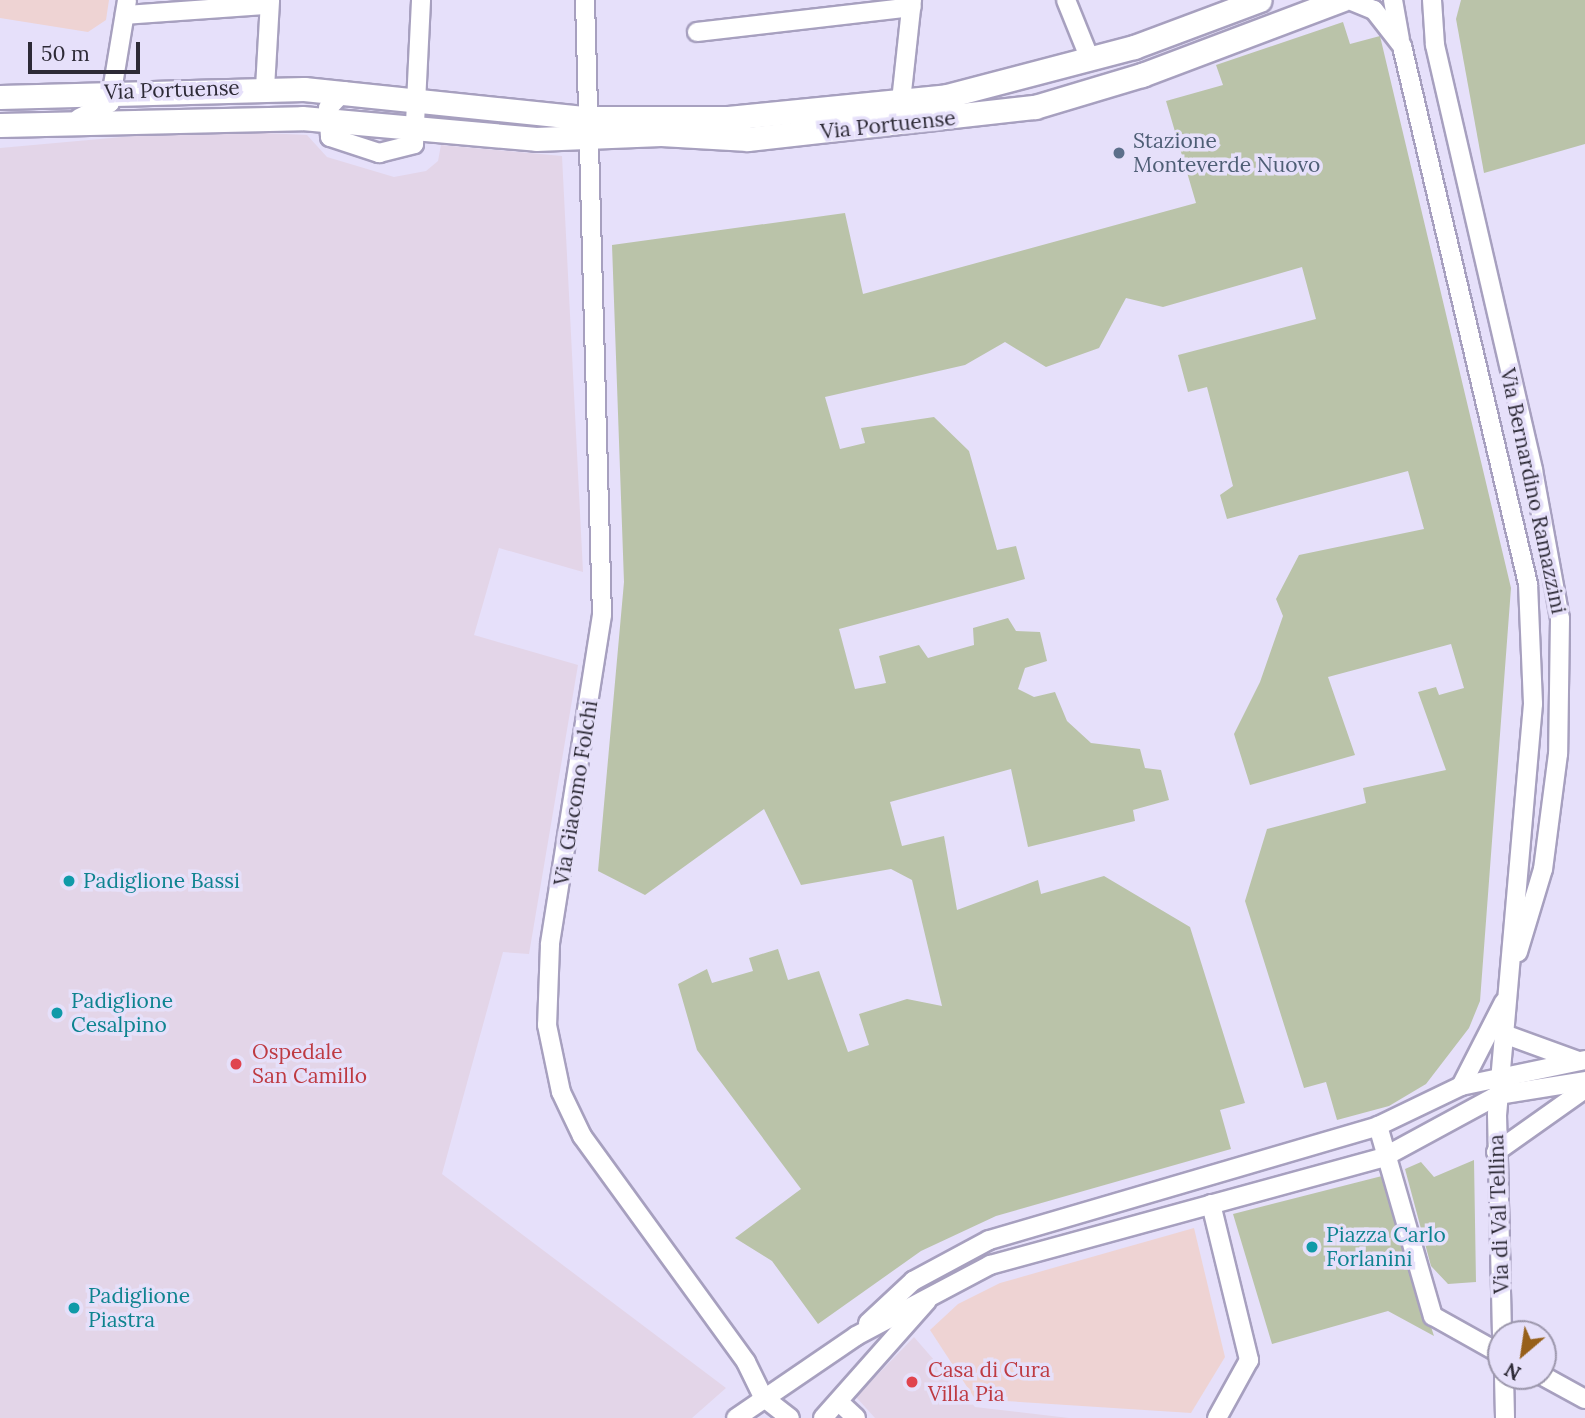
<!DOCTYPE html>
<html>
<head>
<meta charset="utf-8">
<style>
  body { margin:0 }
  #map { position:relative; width:1585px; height:1418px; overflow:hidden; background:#e6e0fa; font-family:Lora,serif }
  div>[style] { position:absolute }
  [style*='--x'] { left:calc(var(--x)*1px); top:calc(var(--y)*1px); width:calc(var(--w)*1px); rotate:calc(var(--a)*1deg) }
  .commercial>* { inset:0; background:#eed3d3 }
  .medical>* { inset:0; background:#e3d5e8 }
  .green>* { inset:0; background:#bac3a9 }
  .roads { filter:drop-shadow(2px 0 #a7a0bf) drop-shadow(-2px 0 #a7a0bf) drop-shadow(0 2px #a7a0bf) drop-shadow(0 -2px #a7a0bf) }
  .minor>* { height:18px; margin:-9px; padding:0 9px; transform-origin:9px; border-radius:9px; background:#fff }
  .major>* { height:23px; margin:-11.5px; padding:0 11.5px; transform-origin:11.5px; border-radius:11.5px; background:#fff }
  .dots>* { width:19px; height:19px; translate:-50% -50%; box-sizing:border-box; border:4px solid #e6e0fa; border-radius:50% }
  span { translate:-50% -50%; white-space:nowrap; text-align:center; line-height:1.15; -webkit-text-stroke:7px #e6e0fa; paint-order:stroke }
  .street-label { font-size:21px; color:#2d2a36 }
  .service-label { font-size:21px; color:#4e5e75 }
  .left { translate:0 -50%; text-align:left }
  .culture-label { font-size:21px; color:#0d838f }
  .health-label { font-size:21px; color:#be3a42 }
  .north { position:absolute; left:1487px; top:1320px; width:70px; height:70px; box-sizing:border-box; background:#e6e0fa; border:2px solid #9c97ac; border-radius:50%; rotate:209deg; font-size:19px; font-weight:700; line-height:28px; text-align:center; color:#2d2a36 }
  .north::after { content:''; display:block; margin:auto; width:24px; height:32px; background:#97601a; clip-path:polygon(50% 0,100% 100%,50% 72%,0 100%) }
  .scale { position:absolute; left:28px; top:42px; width:112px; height:32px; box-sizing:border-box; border:4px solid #2d2a36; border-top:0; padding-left:9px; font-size:21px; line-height:24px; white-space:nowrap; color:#2d2a36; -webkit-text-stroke:5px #e6e0fa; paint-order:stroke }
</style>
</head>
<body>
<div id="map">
  <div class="commercial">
    <i style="clip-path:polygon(0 0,109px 0,106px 20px,88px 32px,0 18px)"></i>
    <i style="clip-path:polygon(1194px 1228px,1225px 1357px,1191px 1413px,975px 1399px,930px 1330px,958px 1304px,1000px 1283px)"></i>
  </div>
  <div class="medical">
    <i style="clip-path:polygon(200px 130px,307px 135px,327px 157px,394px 177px,426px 171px,438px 161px,441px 145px,562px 156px,583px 572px,499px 548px,474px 635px,578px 665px,529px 954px,503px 952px,442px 1174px,726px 1388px,692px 1418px,0 1418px,0 148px)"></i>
    <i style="clip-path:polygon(914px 1337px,975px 1407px,1069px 1418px,875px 1418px,856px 1397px)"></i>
  </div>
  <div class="green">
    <i style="clip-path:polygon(1461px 0,1585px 0,1585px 144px,1484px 173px,1456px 19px)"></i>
    <i style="clip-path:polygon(1343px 22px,1350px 44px,1380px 36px,1511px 588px,1480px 1001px,1469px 1028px,1426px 1084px,1389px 1106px,1337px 1120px,1326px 1082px,1304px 1088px,1245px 901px,1267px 829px,1366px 803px,1363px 788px,1446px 770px,1418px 692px,1436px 687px,1439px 695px,1464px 688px,1451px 644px,1328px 677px,1355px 755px,1250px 785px,1234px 734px,1260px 682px,1283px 616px,1276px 599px,1299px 555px,1424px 529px,1408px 471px,1227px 519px,1220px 495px,1233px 486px,1207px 387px,1188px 392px,1178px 355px,1316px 319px,1302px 267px,1163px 307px,1126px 298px,1099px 348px,1046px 367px,1005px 342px,965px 365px,825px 397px,840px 449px,865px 443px,861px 428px,934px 417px,969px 451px,997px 550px,1016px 546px,1025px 579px,839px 629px,855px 689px,886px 683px,879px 656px,919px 645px,928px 658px,974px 645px,973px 628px,1008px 618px,1016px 631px,1040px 632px,1047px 661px,1025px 668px,1018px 689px,1034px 697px,1055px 692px,1067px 721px,1091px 743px,1140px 749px,1145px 768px,1161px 770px,1169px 800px,1133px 810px,1135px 821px,1028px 847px,1011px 769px,890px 802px,902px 846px,944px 836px,957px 910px,1038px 880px,1041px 894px,1104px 876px,1190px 927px,1245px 1103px,1220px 1110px,1231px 1149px,996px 1216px,921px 1251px,818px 1324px,772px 1261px,735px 1238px,801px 1189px,697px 1050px,678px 984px,707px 969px,712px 983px,753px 971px,749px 958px,778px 949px,788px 980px,819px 971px,848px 1052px,869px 1045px,859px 1014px,907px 999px,942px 1006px,912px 880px,891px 869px,801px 885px,764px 809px,645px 895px,598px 871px,624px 582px,612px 245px,845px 213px,863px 294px,1196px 203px,1166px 101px,1223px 85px,1216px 65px)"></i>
    <i style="clip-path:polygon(1474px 1160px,1476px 1282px,1448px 1284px,1431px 1266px,1405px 1169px,1421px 1162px,1434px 1177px)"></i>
    <i style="clip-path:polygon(1382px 1176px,1434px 1336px,1388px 1311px,1272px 1344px,1233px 1214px)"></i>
  </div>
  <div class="roads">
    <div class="minor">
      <i style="--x:585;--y:0;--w:615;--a:88.42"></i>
      <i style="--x:602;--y:615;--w:334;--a:99"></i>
      <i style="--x:550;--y:945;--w:80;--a:92.1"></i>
      <i style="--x:547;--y:1025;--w:68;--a:78.2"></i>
      <i style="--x:561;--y:1092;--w:49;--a:64.5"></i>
      <i style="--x:582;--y:1136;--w:279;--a:54"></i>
      <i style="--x:746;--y:1362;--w:39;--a:64"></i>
      <i style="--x:763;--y:1397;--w:34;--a:38"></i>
      <i style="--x:1066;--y:0;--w:61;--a:68"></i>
      <i style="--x:1349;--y:0;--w:27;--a:22"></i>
      <i style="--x:1374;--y:10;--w:46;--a:52.1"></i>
      <i style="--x:1402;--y:46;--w:553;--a:76.82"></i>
      <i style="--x:1528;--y:584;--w:120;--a:87.6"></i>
      <i style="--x:1533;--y:704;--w:412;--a:95"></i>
      <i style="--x:1497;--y:1114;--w:220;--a:88.7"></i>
      <i style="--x:1393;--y:0;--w:40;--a:80"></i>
      <i style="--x:1432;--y:0;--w:45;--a:86.2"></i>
      <i style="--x:1435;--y:45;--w:436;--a:77"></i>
      <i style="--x:1533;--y:470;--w:151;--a:79.7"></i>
      <i style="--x:1560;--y:619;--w:135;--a:90.8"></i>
      <i style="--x:1558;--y:754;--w:116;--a:97.4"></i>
      <i style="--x:1543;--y:869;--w:87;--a:106.8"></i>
      <i style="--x:125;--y:15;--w:138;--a:-4.1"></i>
      <i style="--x:697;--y:32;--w:216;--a:-6.6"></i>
      <i style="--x:265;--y:88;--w:88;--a:-86.7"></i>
      <i style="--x:344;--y:91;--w:23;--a:133"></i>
      <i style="--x:328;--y:108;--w:29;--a:86"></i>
      <i style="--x:330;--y:137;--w:52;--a:18.1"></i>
      <i style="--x:379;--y:153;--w:36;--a:-14"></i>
      <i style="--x:414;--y:144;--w:144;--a:-87.2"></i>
      <i style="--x:901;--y:101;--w:102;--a:-83.8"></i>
      <i style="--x:79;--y:118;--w:34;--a:-26"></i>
      <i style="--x:110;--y:103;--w:104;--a:-80.6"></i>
      <i style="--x:1504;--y:1034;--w:79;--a:20"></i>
      <i style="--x:1461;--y:1086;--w:94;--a:-62.9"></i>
      <i style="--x:1378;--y:1126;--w:198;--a:73.9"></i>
      <i style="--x:1433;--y:1316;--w:78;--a:29.2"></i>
      <i style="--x:1496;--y:1152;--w:109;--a:-35.3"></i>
      <i style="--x:1211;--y:1204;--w:161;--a:76.3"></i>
      <i style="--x:1249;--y:1360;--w:66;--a:118.9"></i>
      <i style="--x:868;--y:1323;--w:62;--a:-43"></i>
      <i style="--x:913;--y:1281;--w:86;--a:-28.3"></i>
      <i style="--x:989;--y:1240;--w:405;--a:-16.3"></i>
      <i style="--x:1378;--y:1126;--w:92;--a:-25.7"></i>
      <i style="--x:1461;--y:1086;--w:127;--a:-11.8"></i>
      <i style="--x:1504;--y:1376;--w:42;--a:88.6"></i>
      <i style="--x:1543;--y:1376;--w:48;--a:28.7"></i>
      <i style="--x:839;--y:1402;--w:23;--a:43"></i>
      <i style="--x:736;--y:1418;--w:145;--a:-34.3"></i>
      <i style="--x:856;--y:1336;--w:152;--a:-27.9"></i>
      <i style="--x:990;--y:1265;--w:409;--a:-15.3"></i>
      <i style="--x:1384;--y:1157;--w:130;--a:-28.5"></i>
      <i style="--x:1498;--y:1095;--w:88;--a:-9.1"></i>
      <i style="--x:823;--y:1418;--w:157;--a:-48.4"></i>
    </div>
    <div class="major">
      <i style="--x:0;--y:97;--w:304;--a:-1.5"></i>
      <i style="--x:304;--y:89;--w:283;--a:5.9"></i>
      <i style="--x:586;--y:118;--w:142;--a:0"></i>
      <i style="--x:728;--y:118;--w:220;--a:-5.7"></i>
      <i style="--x:947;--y:96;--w:193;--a:-14.7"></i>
      <i style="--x:1134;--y:47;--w:134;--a:-20.5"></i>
      <i style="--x:0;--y:125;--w:302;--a:-1.3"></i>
      <i style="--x:302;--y:118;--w:235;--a:5.1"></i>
      <i style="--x:536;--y:139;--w:125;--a:-2.3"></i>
      <i style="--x:661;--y:134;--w:87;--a:3.3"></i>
      <i style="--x:748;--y:139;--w:289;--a:-6.4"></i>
      <i style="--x:1035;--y:107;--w:112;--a:-16.7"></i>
      <i style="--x:1142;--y:75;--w:213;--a:-20.7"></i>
    </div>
  </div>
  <div class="dots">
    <i style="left:1119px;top:153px;background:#5c6f8a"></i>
    <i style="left:69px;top:881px;background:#0f9aa8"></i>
    <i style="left:57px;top:1013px;background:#0f9aa8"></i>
    <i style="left:236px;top:1064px;background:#e0444e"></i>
    <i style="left:1312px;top:1247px;background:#0f9aa8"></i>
    <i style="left:74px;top:1308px;background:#0f9aa8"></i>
    <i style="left:912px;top:1382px;background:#e0444e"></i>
  </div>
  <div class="street-label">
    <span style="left:172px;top:90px;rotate:-2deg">Via Portuense</span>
    <span style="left:888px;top:125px;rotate:-6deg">Via Portuense</span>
    <span style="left:1533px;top:491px;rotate:78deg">Via Bernardino Ramazzini</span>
    <span style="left:576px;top:793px;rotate:-81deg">Via Giacomo Folchi</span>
    <span style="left:1499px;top:1214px;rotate:-92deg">Via di Val Tellina</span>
  </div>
  <div class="service-label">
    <span class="left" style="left:1133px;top:153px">Stazione<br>Monteverde Nuovo</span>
  </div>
  <div class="culture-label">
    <span class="left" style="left:83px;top:881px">Padiglione Bassi</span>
    <span class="left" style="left:71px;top:1013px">Padiglione<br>Cesalpino</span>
    <span class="left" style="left:1326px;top:1247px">Piazza Carlo<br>Forlanini</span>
    <span class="left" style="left:88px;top:1308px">Padiglione<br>Piastra</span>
  </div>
  <div class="health-label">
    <span class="left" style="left:252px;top:1064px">Ospedale<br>San Camillo</span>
    <span class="left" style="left:928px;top:1382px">Casa di Cura<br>Villa Pia</span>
  </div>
  <div class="north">N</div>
  <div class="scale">50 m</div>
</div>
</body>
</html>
